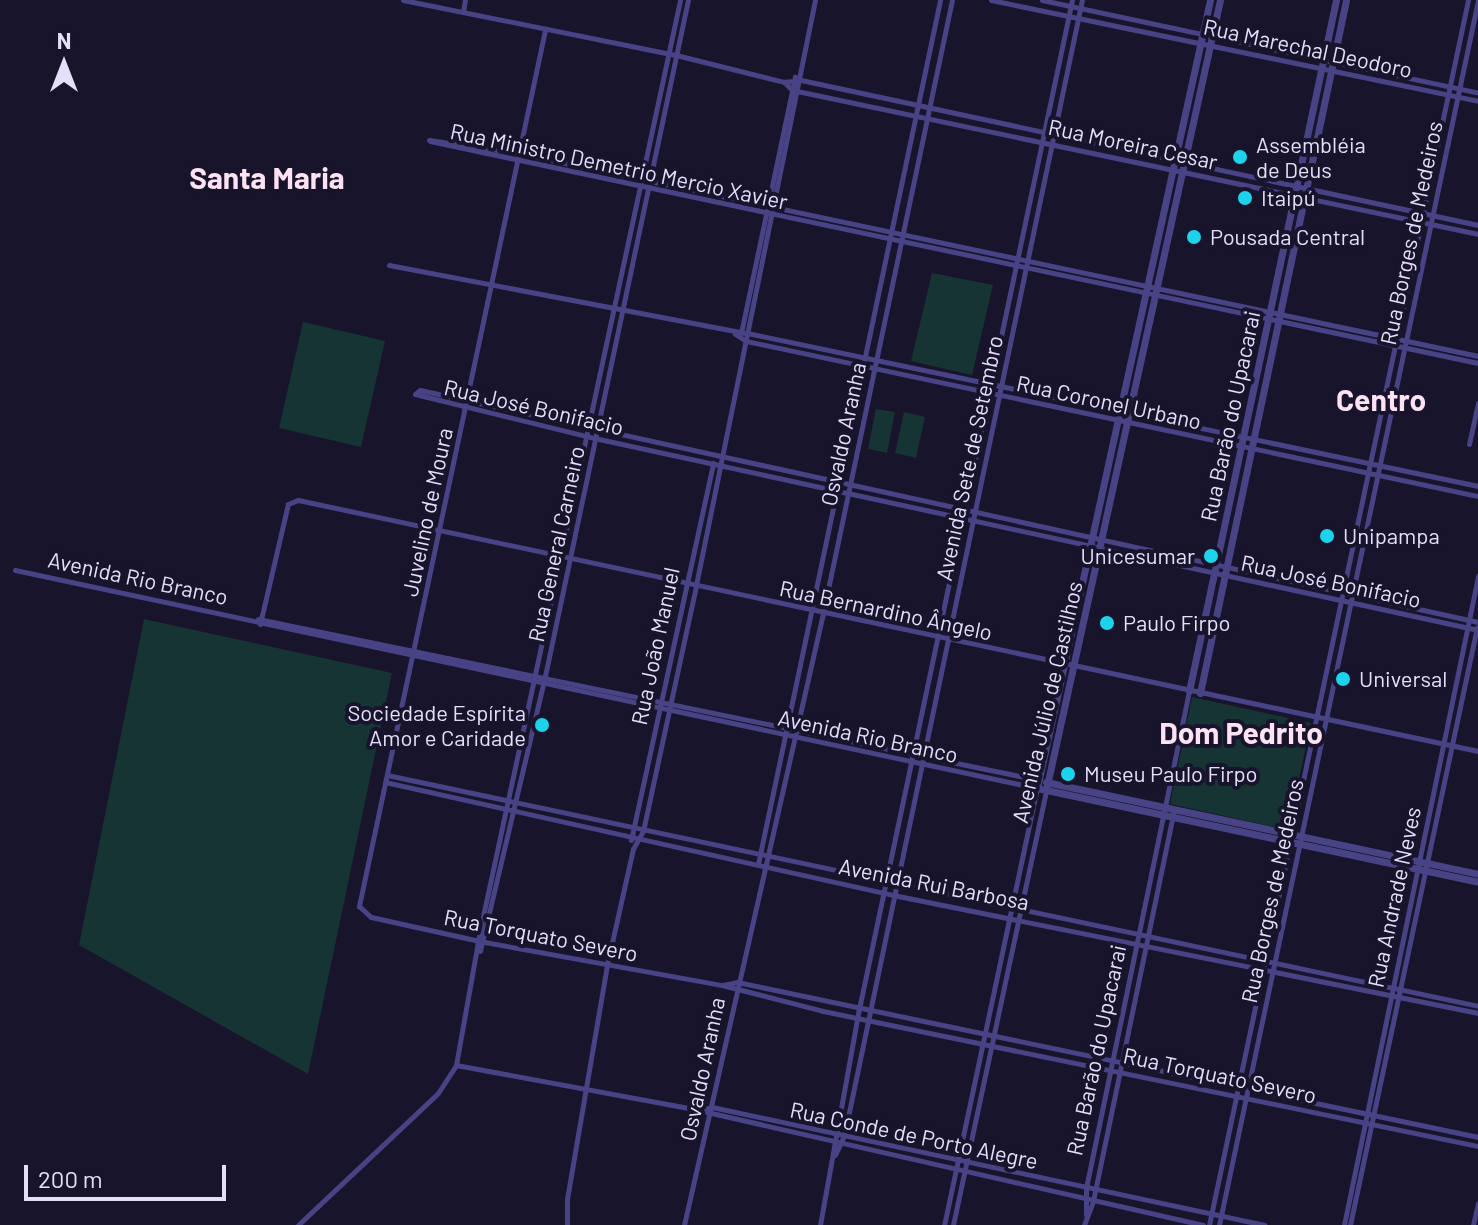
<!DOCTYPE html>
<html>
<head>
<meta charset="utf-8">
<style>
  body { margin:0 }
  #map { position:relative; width:1478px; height:1225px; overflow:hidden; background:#18142b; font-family:Barlow,sans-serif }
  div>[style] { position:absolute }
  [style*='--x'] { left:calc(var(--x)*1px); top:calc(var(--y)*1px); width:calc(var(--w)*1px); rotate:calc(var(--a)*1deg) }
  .green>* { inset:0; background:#173434 }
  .minor>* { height:5px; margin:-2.5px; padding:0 2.5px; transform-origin:2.5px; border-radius:2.5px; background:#474385 }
  .tertiary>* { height:7px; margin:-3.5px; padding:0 3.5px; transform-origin:3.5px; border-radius:3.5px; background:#474385 }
  .dots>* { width:22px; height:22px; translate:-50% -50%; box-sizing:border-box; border:4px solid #18142b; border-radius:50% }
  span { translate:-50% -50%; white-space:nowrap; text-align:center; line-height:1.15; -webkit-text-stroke:8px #18142b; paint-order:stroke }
  .street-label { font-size:22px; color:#e4e0fc }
  .poi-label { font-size:22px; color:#e4e0fc }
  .left { translate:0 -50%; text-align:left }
  .right { translate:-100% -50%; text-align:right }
  .district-label { font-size:30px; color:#fce2f2; font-weight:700 }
  .north { position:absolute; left:24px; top:24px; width:80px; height:80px; -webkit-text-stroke:6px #18142b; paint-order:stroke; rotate:0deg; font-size:22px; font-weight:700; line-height:32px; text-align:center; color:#e4e0fc }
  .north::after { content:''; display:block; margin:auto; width:28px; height:36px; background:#e4e0fc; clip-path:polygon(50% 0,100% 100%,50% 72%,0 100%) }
  .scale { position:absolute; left:24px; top:1165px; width:202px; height:36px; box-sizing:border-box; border:4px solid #e4e0fc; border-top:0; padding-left:10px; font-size:24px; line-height:28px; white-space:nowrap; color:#e4e0fc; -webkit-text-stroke:6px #18142b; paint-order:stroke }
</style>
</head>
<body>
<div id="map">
  <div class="green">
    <i style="clip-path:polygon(932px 273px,993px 285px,972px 375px,911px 361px)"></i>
    <i style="clip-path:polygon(303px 322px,385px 341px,361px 447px,279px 428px)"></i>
    <i style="clip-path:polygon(876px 409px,895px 412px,887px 453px,868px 449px)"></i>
    <i style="clip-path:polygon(904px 412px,925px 417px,916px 458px,895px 453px)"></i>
    <i style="clip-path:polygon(144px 619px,392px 673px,308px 1074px,79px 945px)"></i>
    <i style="clip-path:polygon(1192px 697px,1311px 723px,1288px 830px,1170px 804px)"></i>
  </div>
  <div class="minor">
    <i style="--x:403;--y:0;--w:278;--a:11.4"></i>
    <i style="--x:676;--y:55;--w:111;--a:14"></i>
    <i style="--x:784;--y:82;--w:11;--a:45"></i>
    <i style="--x:792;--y:90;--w:701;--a:11.85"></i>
    <i style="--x:991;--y:0;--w:497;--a:11.7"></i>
    <i style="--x:1042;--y:0;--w:446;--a:12"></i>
    <i style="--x:463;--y:12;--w:12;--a:-81"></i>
    <i style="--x:545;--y:30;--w:896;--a:101.99"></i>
    <i style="--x:359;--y:906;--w:16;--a:43"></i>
    <i style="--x:371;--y:917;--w:111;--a:12.5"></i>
    <i style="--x:479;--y:941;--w:247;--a:10.3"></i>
    <i style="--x:722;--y:985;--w:104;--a:14.4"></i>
    <i style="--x:823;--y:1011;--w:669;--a:11.65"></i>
    <i style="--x:784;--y:82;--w:17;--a:-7"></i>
    <i style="--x:801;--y:80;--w:692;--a:12.09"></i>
    <i style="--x:429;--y:140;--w:90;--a:8.3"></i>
    <i style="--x:518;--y:153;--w:981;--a:11.94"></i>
    <i style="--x:430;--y:141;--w:1071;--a:11.96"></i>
    <i style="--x:389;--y:265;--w:364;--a:10.8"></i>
    <i style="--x:747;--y:333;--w:747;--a:11.82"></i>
    <i style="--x:741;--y:333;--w:262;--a:-78.1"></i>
    <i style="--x:735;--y:334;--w:13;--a:32"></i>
    <i style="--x:746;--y:341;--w:748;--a:11.96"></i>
    <i style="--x:415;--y:394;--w:184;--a:13.8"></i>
    <i style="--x:594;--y:438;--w:905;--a:12.25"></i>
    <i style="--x:415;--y:394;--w:6;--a:-39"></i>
    <i style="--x:420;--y:390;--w:1083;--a:12.37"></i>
    <i style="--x:1469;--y:444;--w:42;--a:-77.6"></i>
    <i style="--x:15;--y:570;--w:1045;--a:12.04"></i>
    <i style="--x:1037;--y:788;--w:447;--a:102"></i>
    <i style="--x:258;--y:619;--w:797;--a:11.65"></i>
    <i style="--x:260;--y:624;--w:123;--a:-76.9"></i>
    <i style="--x:288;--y:504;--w:11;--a:-22"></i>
    <i style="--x:298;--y:500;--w:1206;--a:12.01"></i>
    <i style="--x:387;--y:775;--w:1115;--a:11.95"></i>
    <i style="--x:385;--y:782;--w:520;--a:12.54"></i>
    <i style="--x:893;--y:895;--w:597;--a:11.4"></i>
    <i style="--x:631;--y:840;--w:386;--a:-77.7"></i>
    <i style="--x:758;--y:864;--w:883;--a:-78.1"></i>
    <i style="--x:480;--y:951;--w:283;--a:-76.7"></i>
    <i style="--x:545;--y:676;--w:691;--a:-78.06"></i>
    <i style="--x:723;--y:985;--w:14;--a:-12"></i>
    <i style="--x:737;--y:982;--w:757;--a:11.81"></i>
    <i style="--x:456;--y:1065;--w:246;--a:10.5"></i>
    <i style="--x:698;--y:1110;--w:518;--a:12.83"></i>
    <i style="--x:699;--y:1110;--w:13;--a:-13"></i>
    <i style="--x:712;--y:1107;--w:565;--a:12.05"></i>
    <i style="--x:835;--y:1155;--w:21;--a:-65"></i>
    <i style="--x:844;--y:1136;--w:1161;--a:-78.17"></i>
    <i style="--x:1086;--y:1215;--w:27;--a:-90"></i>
    <i style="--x:1086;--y:1188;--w:508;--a:-78.29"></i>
    <i style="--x:298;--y:1225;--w:192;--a:-43.3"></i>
    <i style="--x:438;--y:1093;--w:33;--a:-57"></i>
    <i style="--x:456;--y:1065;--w:137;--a:-79.9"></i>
    <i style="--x:480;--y:930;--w:951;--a:-77.86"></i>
    <i style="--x:567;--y:1225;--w:26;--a:-90"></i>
    <i style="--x:567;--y:1199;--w:237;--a:-80.3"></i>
    <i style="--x:607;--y:965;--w:119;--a:-77.4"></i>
    <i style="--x:633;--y:849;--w:21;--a:-61"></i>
    <i style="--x:643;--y:831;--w:252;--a:-77.8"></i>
    <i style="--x:696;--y:585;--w:597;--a:-78.5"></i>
    <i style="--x:684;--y:1225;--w:628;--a:-77.2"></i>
    <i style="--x:823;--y:613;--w:626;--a:-78.12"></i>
    <i style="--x:820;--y:1225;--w:219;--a:-79.8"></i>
    <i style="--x:859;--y:1009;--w:1031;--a:-78.08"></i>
    <i style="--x:953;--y:1225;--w:445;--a:-77.9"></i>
    <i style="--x:1084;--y:1225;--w:26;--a:-69"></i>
    <i style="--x:1093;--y:1201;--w:400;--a:-78.3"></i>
    <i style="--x:1209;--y:1225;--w:1252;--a:-78.06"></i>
    <i style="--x:1219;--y:1225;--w:1252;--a:-78.06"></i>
    <i style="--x:1344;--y:1225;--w:663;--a:-78.33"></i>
    <i style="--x:1350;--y:1225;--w:611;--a:-78.01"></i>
    <i style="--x:1473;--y:1225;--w:22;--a:-77"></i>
  </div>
  <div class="tertiary">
    <i style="--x:1210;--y:0;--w:807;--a:102.38"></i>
    <i style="--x:1037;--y:788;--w:451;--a:12"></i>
    <i style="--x:1189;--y:691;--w:706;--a:-77.99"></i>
    <i style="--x:1200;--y:693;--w:708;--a:-78.1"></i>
    <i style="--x:1046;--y:782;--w:442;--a:12"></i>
    <i style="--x:1046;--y:790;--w:809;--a:-77.58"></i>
  </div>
  <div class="dots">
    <i style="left:1240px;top:157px;background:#1dd3eb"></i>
    <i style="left:1245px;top:198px;background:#1dd3eb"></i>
    <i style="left:1194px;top:237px;background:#1dd3eb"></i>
    <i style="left:1327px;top:536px;background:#1dd3eb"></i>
    <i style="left:1211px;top:556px;background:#1dd3eb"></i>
    <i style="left:1107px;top:623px;background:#1dd3eb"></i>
    <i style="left:1343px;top:679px;background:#1dd3eb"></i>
    <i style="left:542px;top:725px;background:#1dd3eb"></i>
    <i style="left:1068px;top:774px;background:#1dd3eb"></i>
  </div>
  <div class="street-label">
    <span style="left:1308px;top:48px;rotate:12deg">Rua Marechal Deodoro</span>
    <span style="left:1133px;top:144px;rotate:12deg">Rua Moreira Cesar</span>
    <span style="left:619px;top:166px;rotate:12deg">Rua Ministro Demetrio Mercio Xavier</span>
    <span style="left:1411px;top:233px;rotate:-78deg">Rua Borges de Medeiros</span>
    <span style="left:1109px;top:402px;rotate:12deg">Rua Coronel Urbano</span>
    <span style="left:534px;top:407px;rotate:13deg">Rua José Bonifacio</span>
    <span style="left:1230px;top:416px;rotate:-78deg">Rua Barão do Upacarai</span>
    <span style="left:843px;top:434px;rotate:-78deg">Osvaldo Aranha</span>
    <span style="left:969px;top:458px;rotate:-78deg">Avenida Sete de Setembro</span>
    <span style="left:427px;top:512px;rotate:-78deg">Juvelino de Moura</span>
    <span style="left:556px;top:544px;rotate:-78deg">Rua General Carneiro</span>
    <span style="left:138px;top:578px;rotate:12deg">Avenida Rio Branco</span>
    <span style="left:1331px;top:581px;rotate:12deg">Rua José Bonifacio</span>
    <span style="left:886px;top:610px;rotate:12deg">Rua Bernardino Ângelo</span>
    <span style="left:655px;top:646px;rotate:-78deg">Rua João Manuel</span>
    <span style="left:1047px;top:702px;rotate:-77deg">Avenida Júlio de Castilhos</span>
    <span style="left:868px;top:736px;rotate:12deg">Avenida Rio Branco</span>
    <span style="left:934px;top:884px;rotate:11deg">Avenida Rui Barbosa</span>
    <span style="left:1272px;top:891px;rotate:-78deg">Rua Borges de Medeiros</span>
    <span style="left:1394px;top:897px;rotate:-78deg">Rua Andrade Neves</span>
    <span style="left:541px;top:935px;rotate:11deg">Rua Torquato Severo</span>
    <span style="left:1096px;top:1050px;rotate:-78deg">Rua Barão do Upacarai</span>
    <span style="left:702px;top:1069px;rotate:-78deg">Osvaldo Aranha</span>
    <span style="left:1220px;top:1075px;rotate:12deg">Rua Torquato Severo</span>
    <span style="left:914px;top:1135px;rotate:12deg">Rua Conde de Porto Alegre</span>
  </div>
  <div class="poi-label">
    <span class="left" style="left:1256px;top:157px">Assembléia<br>de Deus</span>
    <span class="left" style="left:1261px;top:198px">Itaipú</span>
    <span class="left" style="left:1210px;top:237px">Pousada Central</span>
    <span class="left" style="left:1343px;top:536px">Unipampa</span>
    <span class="right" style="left:1195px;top:556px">Unicesumar</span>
    <span class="left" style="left:1123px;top:623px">Paulo Firpo</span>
    <span class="left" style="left:1359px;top:679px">Universal</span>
    <span class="right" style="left:526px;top:725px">Sociedade Espírita<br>Amor e Caridade</span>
    <span class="left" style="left:1084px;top:774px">Museu Paulo Firpo</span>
  </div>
  <div class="district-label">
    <span style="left:267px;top:177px">Santa Maria</span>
    <span style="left:1381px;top:399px">Centro</span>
    <span style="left:1241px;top:732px">Dom Pedrito</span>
  </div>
  <div class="north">N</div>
  <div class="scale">200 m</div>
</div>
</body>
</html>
